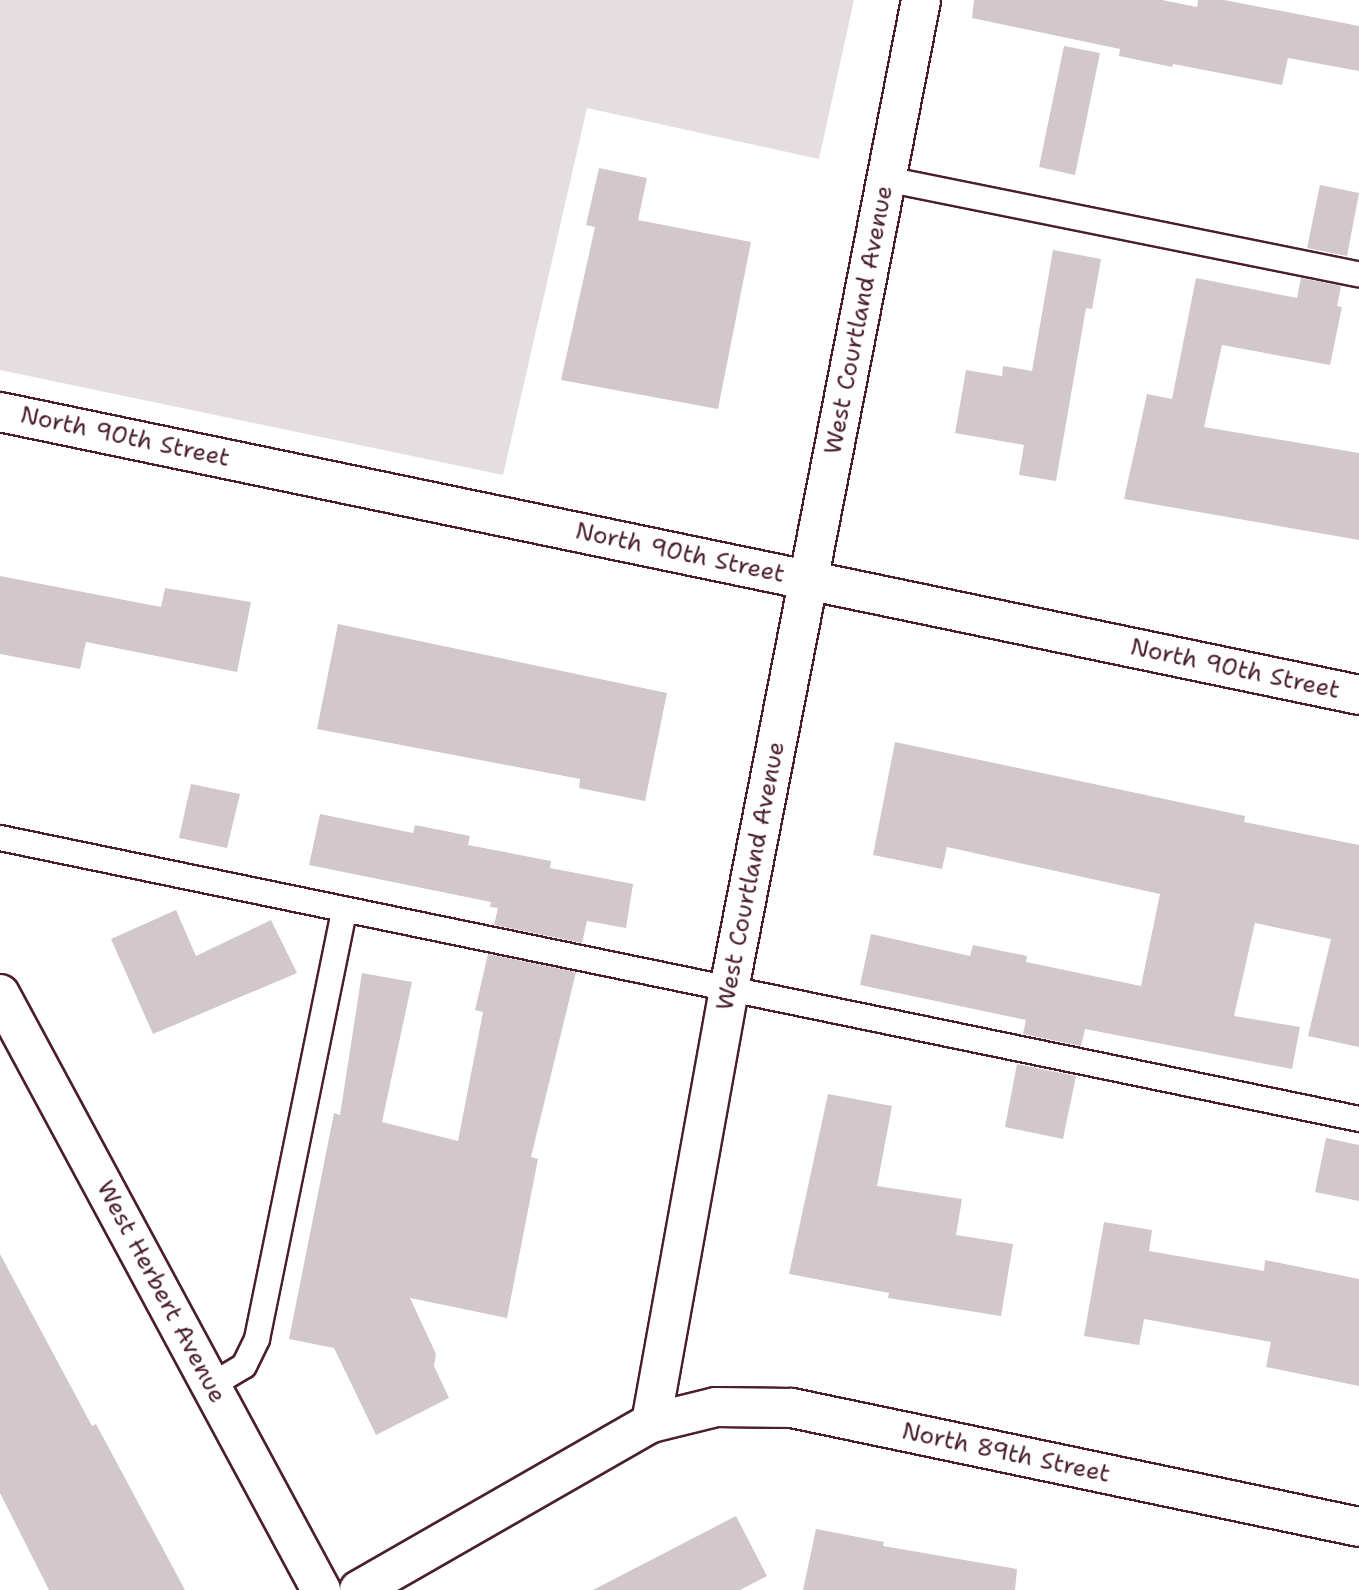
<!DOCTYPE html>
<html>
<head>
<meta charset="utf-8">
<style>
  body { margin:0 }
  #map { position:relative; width:1359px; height:1590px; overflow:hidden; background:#fff; font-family:"Shantell Sans",sans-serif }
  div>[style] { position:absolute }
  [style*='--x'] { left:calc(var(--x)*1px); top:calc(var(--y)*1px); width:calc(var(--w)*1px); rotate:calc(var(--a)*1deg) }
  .green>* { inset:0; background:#e5dee0 }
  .building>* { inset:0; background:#d2c7cb }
  .roads { filter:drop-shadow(2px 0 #4a1f2b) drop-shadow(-2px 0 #4a1f2b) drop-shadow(0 2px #4a1f2b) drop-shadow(0 -2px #4a1f2b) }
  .lane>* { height:24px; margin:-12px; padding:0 12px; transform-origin:12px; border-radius:12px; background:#fff }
  .street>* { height:38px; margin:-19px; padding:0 19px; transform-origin:19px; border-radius:19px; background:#fff }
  span { translate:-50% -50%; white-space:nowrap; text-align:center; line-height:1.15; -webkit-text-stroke:5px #fff; paint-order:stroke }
  .street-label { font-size:24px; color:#4a1f2b }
</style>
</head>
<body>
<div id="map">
  <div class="green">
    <i style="clip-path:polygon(0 0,854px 0,819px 159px,587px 108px,503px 475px,0 370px)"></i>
  </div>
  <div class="building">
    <i style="clip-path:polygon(974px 0,1162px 0,1197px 7px,1198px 0,1224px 0,1359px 26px,1359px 71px,1288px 58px,1282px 85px,1173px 64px,1172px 67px,1119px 56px,1120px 49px,972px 18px)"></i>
    <i style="clip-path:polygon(1064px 46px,1100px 53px,1075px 175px,1039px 167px)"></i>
    <i style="clip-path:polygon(599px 168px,647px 178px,638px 220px,751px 242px,718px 409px,561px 380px,595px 227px,586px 225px)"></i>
    <i style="clip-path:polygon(1320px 185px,1359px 193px,1347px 256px,1307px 248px)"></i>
    <i style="clip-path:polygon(1053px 250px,1101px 259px,1092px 309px,1086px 308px,1056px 481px,1019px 475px,1024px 445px,955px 433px,966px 370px,1002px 376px,1003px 366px,1032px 371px)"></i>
    <i style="clip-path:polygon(1196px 278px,1297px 298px,1301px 278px,1341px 286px,1337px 306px,1342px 307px,1330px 365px,1222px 345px,1204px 427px,1359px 453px,1359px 540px,1124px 499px,1147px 394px,1172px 399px)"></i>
    <i style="clip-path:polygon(0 576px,161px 607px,165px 588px,251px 602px,237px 672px,86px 642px,80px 669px,0 654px)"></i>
    <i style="clip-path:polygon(338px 624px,667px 693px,645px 801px,579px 788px,580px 779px,317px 729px)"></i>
    <i style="clip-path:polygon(895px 742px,1245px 816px,1244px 822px,1359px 845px,1359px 1047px,1308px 1036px,1331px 939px,1255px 923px,1234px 1016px,1300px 1027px,1292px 1069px,1085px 1029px,1081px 1046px,1023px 1034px,1026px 1020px,860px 985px,871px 934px,970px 956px,973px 945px,1027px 956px,1026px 962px,1141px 986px,1160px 894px,947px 847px,942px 869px,873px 855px)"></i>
    <i style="clip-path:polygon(191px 784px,240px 794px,227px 848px,179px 838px)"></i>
    <i style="clip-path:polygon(320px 814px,413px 833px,415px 825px,470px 836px,468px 845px,551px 861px,550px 868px,633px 884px,626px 928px,587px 921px,582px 943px,494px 925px,498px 908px,490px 907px,491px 902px,309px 865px)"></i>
    <i style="clip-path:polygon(176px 910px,196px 956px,271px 920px,297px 973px,153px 1034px,111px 939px)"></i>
    <i style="clip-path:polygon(488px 954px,576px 972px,531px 1157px,538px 1159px,507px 1318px,410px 1298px,436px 1354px,434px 1366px,449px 1398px,376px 1435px,334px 1348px,289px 1339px,334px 1113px,340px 1115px,362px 973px,412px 982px,382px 1122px,458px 1141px,483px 1012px,475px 1010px)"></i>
    <i style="clip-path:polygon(1017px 1064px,1076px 1076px,1063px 1139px,1005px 1127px)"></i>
    <i style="clip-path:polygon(828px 1094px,892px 1106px,877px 1186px,962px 1199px,956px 1235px,1013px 1244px,1001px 1316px,888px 1298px,889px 1293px,789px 1274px)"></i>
    <i style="clip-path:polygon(1326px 1138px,1359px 1145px,1359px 1201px,1315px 1192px)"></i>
    <i style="clip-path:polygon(1104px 1222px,1152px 1230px,1149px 1251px,1264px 1271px,1265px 1260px,1359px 1279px,1359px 1386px,1266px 1367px,1271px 1342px,1144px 1319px,1139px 1345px,1084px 1336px)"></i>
    <i style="clip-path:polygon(0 1254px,92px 1426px,96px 1424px,185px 1590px,49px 1590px,0 1493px)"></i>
    <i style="clip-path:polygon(736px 1516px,767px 1576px,740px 1590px,593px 1590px)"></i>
    <i style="clip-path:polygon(816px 1529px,884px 1542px,883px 1546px,1017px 1569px,1015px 1590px,803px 1590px)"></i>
  </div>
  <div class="roads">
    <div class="lane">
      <i style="--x:886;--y:179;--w:482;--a:11.4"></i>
      <i style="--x:0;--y:838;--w:1388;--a:11.68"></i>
      <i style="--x:212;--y:1385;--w:37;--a:-31"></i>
      <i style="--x:244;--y:1366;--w:30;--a:-64"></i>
      <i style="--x:257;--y:1339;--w:438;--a:-78.5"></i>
    </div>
    <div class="street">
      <i style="--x:0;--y:412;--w:1388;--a:11.76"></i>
      <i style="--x:0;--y:994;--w:677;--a:61.69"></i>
      <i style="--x:651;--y:1423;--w:441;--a:-79.8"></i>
      <i style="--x:729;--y:989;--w:1007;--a:-79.01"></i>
      <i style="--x:359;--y:1590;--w:336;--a:-29.8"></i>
      <i style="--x:651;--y:1423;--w:67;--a:-13.8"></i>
      <i style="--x:716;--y:1407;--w:76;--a:0.8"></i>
      <i style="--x:792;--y:1408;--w:579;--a:11.85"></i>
    </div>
  </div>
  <div class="street-label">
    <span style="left:859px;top:320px;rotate:-79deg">West Courtland Avenue</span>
    <span style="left:125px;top:437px;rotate:12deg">North 90th Street</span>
    <span style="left:680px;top:553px;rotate:12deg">North 90th Street</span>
    <span style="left:1235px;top:669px;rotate:12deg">North 90th Street</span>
    <span style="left:751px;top:876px;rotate:-79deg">West Courtland Avenue</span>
    <span style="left:161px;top:1292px;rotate:62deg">West Herbert Avenue</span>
    <span style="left:1006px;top:1453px;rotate:12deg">North 89th Street</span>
  </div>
</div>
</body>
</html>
